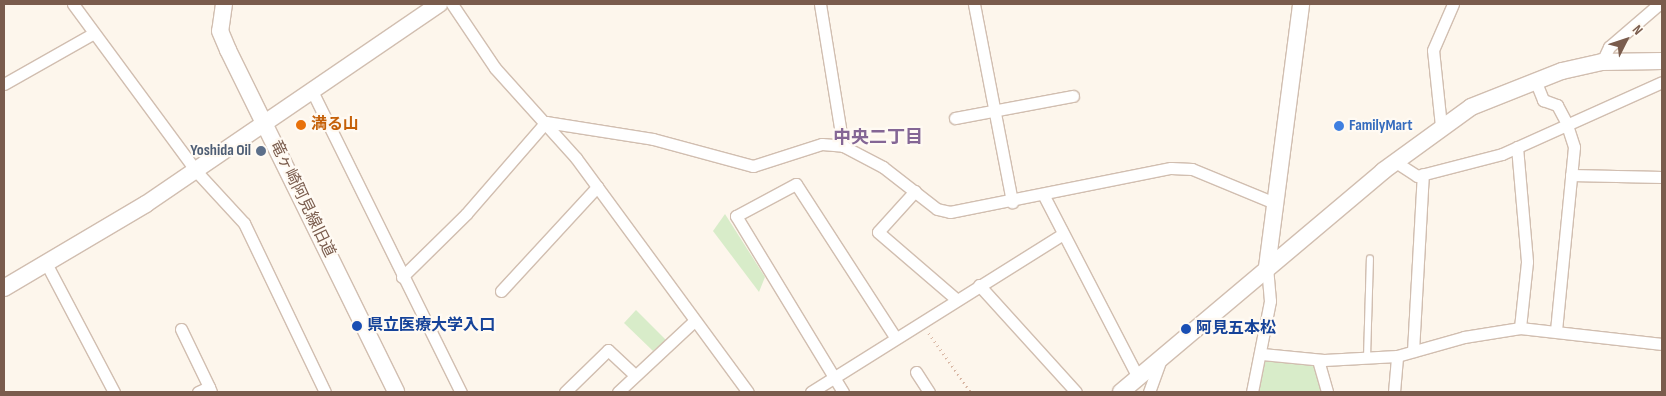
<!DOCTYPE html>
<html>
<head>
<meta charset="utf-8">
<style>
  body { margin:0 }
  #map { position:relative; width:1666px; height:396px; overflow:hidden; background:#fdf6ec; font-family:"Sofia Sans Condensed","Noto Sans JP",sans-serif }
  div>[style] { position:absolute }
  [style*='--x'] { left:calc(var(--x)*1px); top:calc(var(--y)*1px); width:calc(var(--w)*1px); rotate:calc(var(--a)*1deg) }
  .green>* { inset:0; background:#d8ecc9 }
  .path>* { height:2.5px; margin-top:-1.25px; transform-origin:0; background:repeating-linear-gradient(90deg,#d9b8a5 0 1px,transparent 0 5px) }
  .roads { filter:drop-shadow(1px 0 #d1beb0) drop-shadow(-1px 0 #d1beb0) drop-shadow(0 1px #d1beb0) drop-shadow(0 -1px #d1beb0) }
  .lane>* { height:5.5px; margin:-2.75px; padding:0 2.75px; transform-origin:2.75px; border-radius:2.75px; background:#fff }
  .street>* { height:11px; margin:-5.5px; padding:0 5.5px; transform-origin:5.5px; border-radius:5.5px; background:#fff }
  .secondary>* { height:16px; margin:-8px; padding:0 8px; transform-origin:8px; border-radius:8px; background:#fff }
  .dots>* { width:14px; height:14px; translate:-50% -50%; box-sizing:border-box; border:2px solid #fffaf3; border-radius:50% }
  span { translate:-50% -50%; white-space:nowrap; text-align:center; line-height:1.15; -webkit-text-stroke:4.5px #fffaf3; paint-order:stroke }
  .food-label { font-size:16px; color:#c56008; font-weight:700 }
  .left { translate:0 -50%; text-align:left }
  .shop-label { font-size:16px; color:#366cbe; font-weight:700 }
  .service-label { font-size:16px; color:#4e5e75; font-weight:700 }
  .right { translate:-100% -50%; text-align:right }
  .street-label { font-size:16px; color:#7a5c4d }
  .transit-label { font-size:16px; color:#164399; font-weight:700 }
  .neighbourhood-label { font-size:18px; color:#846695; font-weight:700 }
  .frame { position:absolute; inset:0; border:5px solid #7a5c4d; pointer-events:none }
  .north { position:absolute; left:1601px; top:15px; width:50px; height:50px; -webkit-text-stroke:4px #fffaf3; paint-order:stroke; rotate:49deg; font-size:14px; font-weight:700; line-height:20px; text-align:center; color:#7a5c4d }
  .north::after { content:''; display:block; margin:auto; width:18px; height:22px; background:#7a5c4d; clip-path:polygon(50% 0,100% 100%,50% 72%,0 100%) }
</style>
</head>
<body>
<div id="map">
  <div class="green">
    <i style="clip-path:polygon(725px 214px,765px 277px,759px 292px,713px 231px)"></i>
    <i style="clip-path:polygon(636px 310px,666px 340px,653px 351px,624px 323px)"></i>
    <i style="clip-path:polygon(1262px 354px,1318px 360px,1327px 392px,1252px 392px)"></i>
  </div>
  <div class="path">
    <i style="--x:929;--y:333;--w:72;--a:54.6"></i>
  </div>
  <div class="roads">
    <div class="lane">
      <i style="--x:1367;--y:358;--w:99;--a:-88.3"></i>
    </div>
    <div class="street">
      <i style="--x:73;--y:4;--w:207;--a:53.6"></i>
      <i style="--x:196;--y:171;--w:71;--a:47.3"></i>
      <i style="--x:244;--y:223;--w:187;--a:64.4"></i>
      <i style="--x:452;--y:4;--w:77;--a:56.1"></i>
      <i style="--x:495;--y:68;--w:121;--a:48"></i>
      <i style="--x:576;--y:158;--w:290;--a:53.7"></i>
      <i style="--x:820;--y:4;--w:144;--a:80.8"></i>
      <i style="--x:974;--y:4;--w:202;--a:79.1"></i>
      <i style="--x:1602;--y:62;--w:17;--a:-65"></i>
      <i style="--x:1609;--y:47;--w:66;--a:-40.7"></i>
      <i style="--x:1535;--y:80;--w:22;--a:68"></i>
      <i style="--x:1543;--y:100;--w:15;--a:20"></i>
      <i style="--x:1557;--y:105;--w:19;--a:62"></i>
      <i style="--x:1566;--y:122;--w:26;--a:72"></i>
      <i style="--x:1574;--y:147;--w:185;--a:95.6"></i>
      <i style="--x:4;--y:84;--w:103;--a:-29.5"></i>
      <i style="--x:312;--y:91;--w:336;--a:63.7"></i>
      <i style="--x:955;--y:118;--w:120;--a:-10.6"></i>
      <i style="--x:546;--y:122;--w:108;--a:9"></i>
      <i style="--x:653;--y:139;--w:104;--a:15.1"></i>
      <i style="--x:753;--y:166;--w:72;--a:-17.7"></i>
      <i style="--x:822;--y:144;--w:21;--a:5"></i>
      <i style="--x:843;--y:146;--w:45;--a:27.7"></i>
      <i style="--x:883;--y:167;--w:68;--a:37.9"></i>
      <i style="--x:937;--y:209;--w:13;--a:13"></i>
      <i style="--x:950;--y:212;--w:225;--a:-11.3"></i>
      <i style="--x:1171;--y:168;--w:21;--a:3"></i>
      <i style="--x:1192;--y:169;--w:87;--a:22.4"></i>
      <i style="--x:1441;--y:126;--w:76;--a:-96"></i>
      <i style="--x:1433;--y:50;--w:50;--a:-66.5"></i>
      <i style="--x:1517;--y:147;--w:115;--a:85"></i>
      <i style="--x:1527;--y:262;--w:66;--a:96.1"></i>
      <i style="--x:1394;--y:161;--w:27;--a:33"></i>
      <i style="--x:1417;--y:176;--w:88;--a:-14.5"></i>
      <i style="--x:1502;--y:154;--w:175;--a:-24.2"></i>
      <i style="--x:1571;--y:175;--w:91;--a:1.3"></i>
      <i style="--x:915;--y:191;--w:55;--a:132.1"></i>
      <i style="--x:878;--y:232;--w:103;--a:40.7"></i>
      <i style="--x:1044;--y:196;--w:206;--a:62.6"></i>
      <i style="--x:47;--y:265;--w:144;--a:62.2"></i>
      <i style="--x:402;--y:277;--w:90;--a:-44.5"></i>
      <i style="--x:466;--y:214;--w:122;--a:-49"></i>
      <i style="--x:979;--y:285;--w:144;--a:47.8"></i>
      <i style="--x:501;--y:291;--w:142;--a:-47.3"></i>
      <i style="--x:181;--y:329;--w:64;--a:64.2"></i>
      <i style="--x:1413;--y:351;--w:177;--a:-86.8"></i>
      <i style="--x:1262;--y:354;--w:62;--a:5.5"></i>
      <i style="--x:1324;--y:360;--w:73;--a:-3.1"></i>
      <i style="--x:1397;--y:356;--w:70;--a:-15.8"></i>
      <i style="--x:1464;--y:337;--w:57;--a:-9.1"></i>
      <i style="--x:1520;--y:328;--w:143;--a:6.4"></i>
      <i style="--x:1318;--y:360;--w:33;--a:74"></i>
      <i style="--x:916;--y:372;--w:24;--a:57"></i>
      <i style="--x:198;--y:392;--w:12;--a:-24"></i>
      <i style="--x:209;--y:387;--w:5;--a:68"></i>
      <i style="--x:565;--y:392;--w:60;--a:-44.3"></i>
      <i style="--x:608;--y:350;--w:37;--a:43"></i>
      <i style="--x:618;--y:392;--w:103;--a:-43"></i>
      <i style="--x:811;--y:392;--w:295;--a:-32.1"></i>
      <i style="--x:843;--y:392;--w:206;--a:-121.3"></i>
      <i style="--x:736;--y:216;--w:68;--a:-28.1"></i>
      <i style="--x:796;--y:184;--w:182;--a:57.1"></i>
      <i style="--x:1149;--y:392;--w:33;--a:-70"></i>
      <i style="--x:1252;--y:392;--w:93;--a:-78.8"></i>
      <i style="--x:1270;--y:301;--w:34;--a:-95"></i>
      <i style="--x:1394;--y:392;--w:36;--a:-85"></i>
    </div>
    <div class="secondary">
      <i style="--x:224;--y:4;--w:27;--a:98"></i>
      <i style="--x:220;--y:31;--w:21;--a:67"></i>
      <i style="--x:228;--y:50;--w:381;--a:63.8"></i>
      <i style="--x:1267;--y:267;--w:265;--a:-82.6"></i>
      <i style="--x:4;--y:288;--w:165;--a:-30.6"></i>
      <i style="--x:146;--y:204;--w:355;--a:-34.3"></i>
      <i style="--x:1121;--y:392;--w:343;--a:-40.1"></i>
      <i style="--x:1383;--y:171;--w:109;--a:-36"></i>
      <i style="--x:1471;--y:107;--w:98;--a:-21.6"></i>
      <i style="--x:1562;--y:71;--w:41;--a:-12.7"></i>
      <i style="--x:1602;--y:62;--w:60;--a:-1"></i>
    </div>
  </div>
  <div class="dots">
    <i style="left:301px;top:125px;background:#e8710a"></i>
    <i style="left:1339px;top:126px;background:#3f7fe0"></i>
    <i style="left:261px;top:151px;background:#5c6f8a"></i>
    <i style="left:357px;top:326px;background:#1a4fb4"></i>
    <i style="left:1186px;top:329px;background:#1a4fb4"></i>
  </div>
  <div class="food-label">
    <span class="left" style="left:311px;top:125px">満る山</span>
  </div>
  <div class="shop-label">
    <span class="left" style="left:1349px;top:126px">FamilyMart</span>
  </div>
  <div class="service-label">
    <span class="right" style="left:251px;top:151px">Yoshida Oil</span>
  </div>
  <div class="street-label">
    <span style="left:302px;top:199px;rotate:64deg">竜ヶ崎阿見線旧道</span>
  </div>
  <div class="transit-label">
    <span class="left" style="left:367px;top:326px">県立医療大学入口</span>
    <span class="left" style="left:1196px;top:329px">阿見五本松</span>
  </div>
  <div class="neighbourhood-label">
    <span style="left:878px;top:138px">中央二丁目</span>
  </div>
  <div class="frame"></div>
  <div class="north">N</div>
</div>
</body>
</html>
